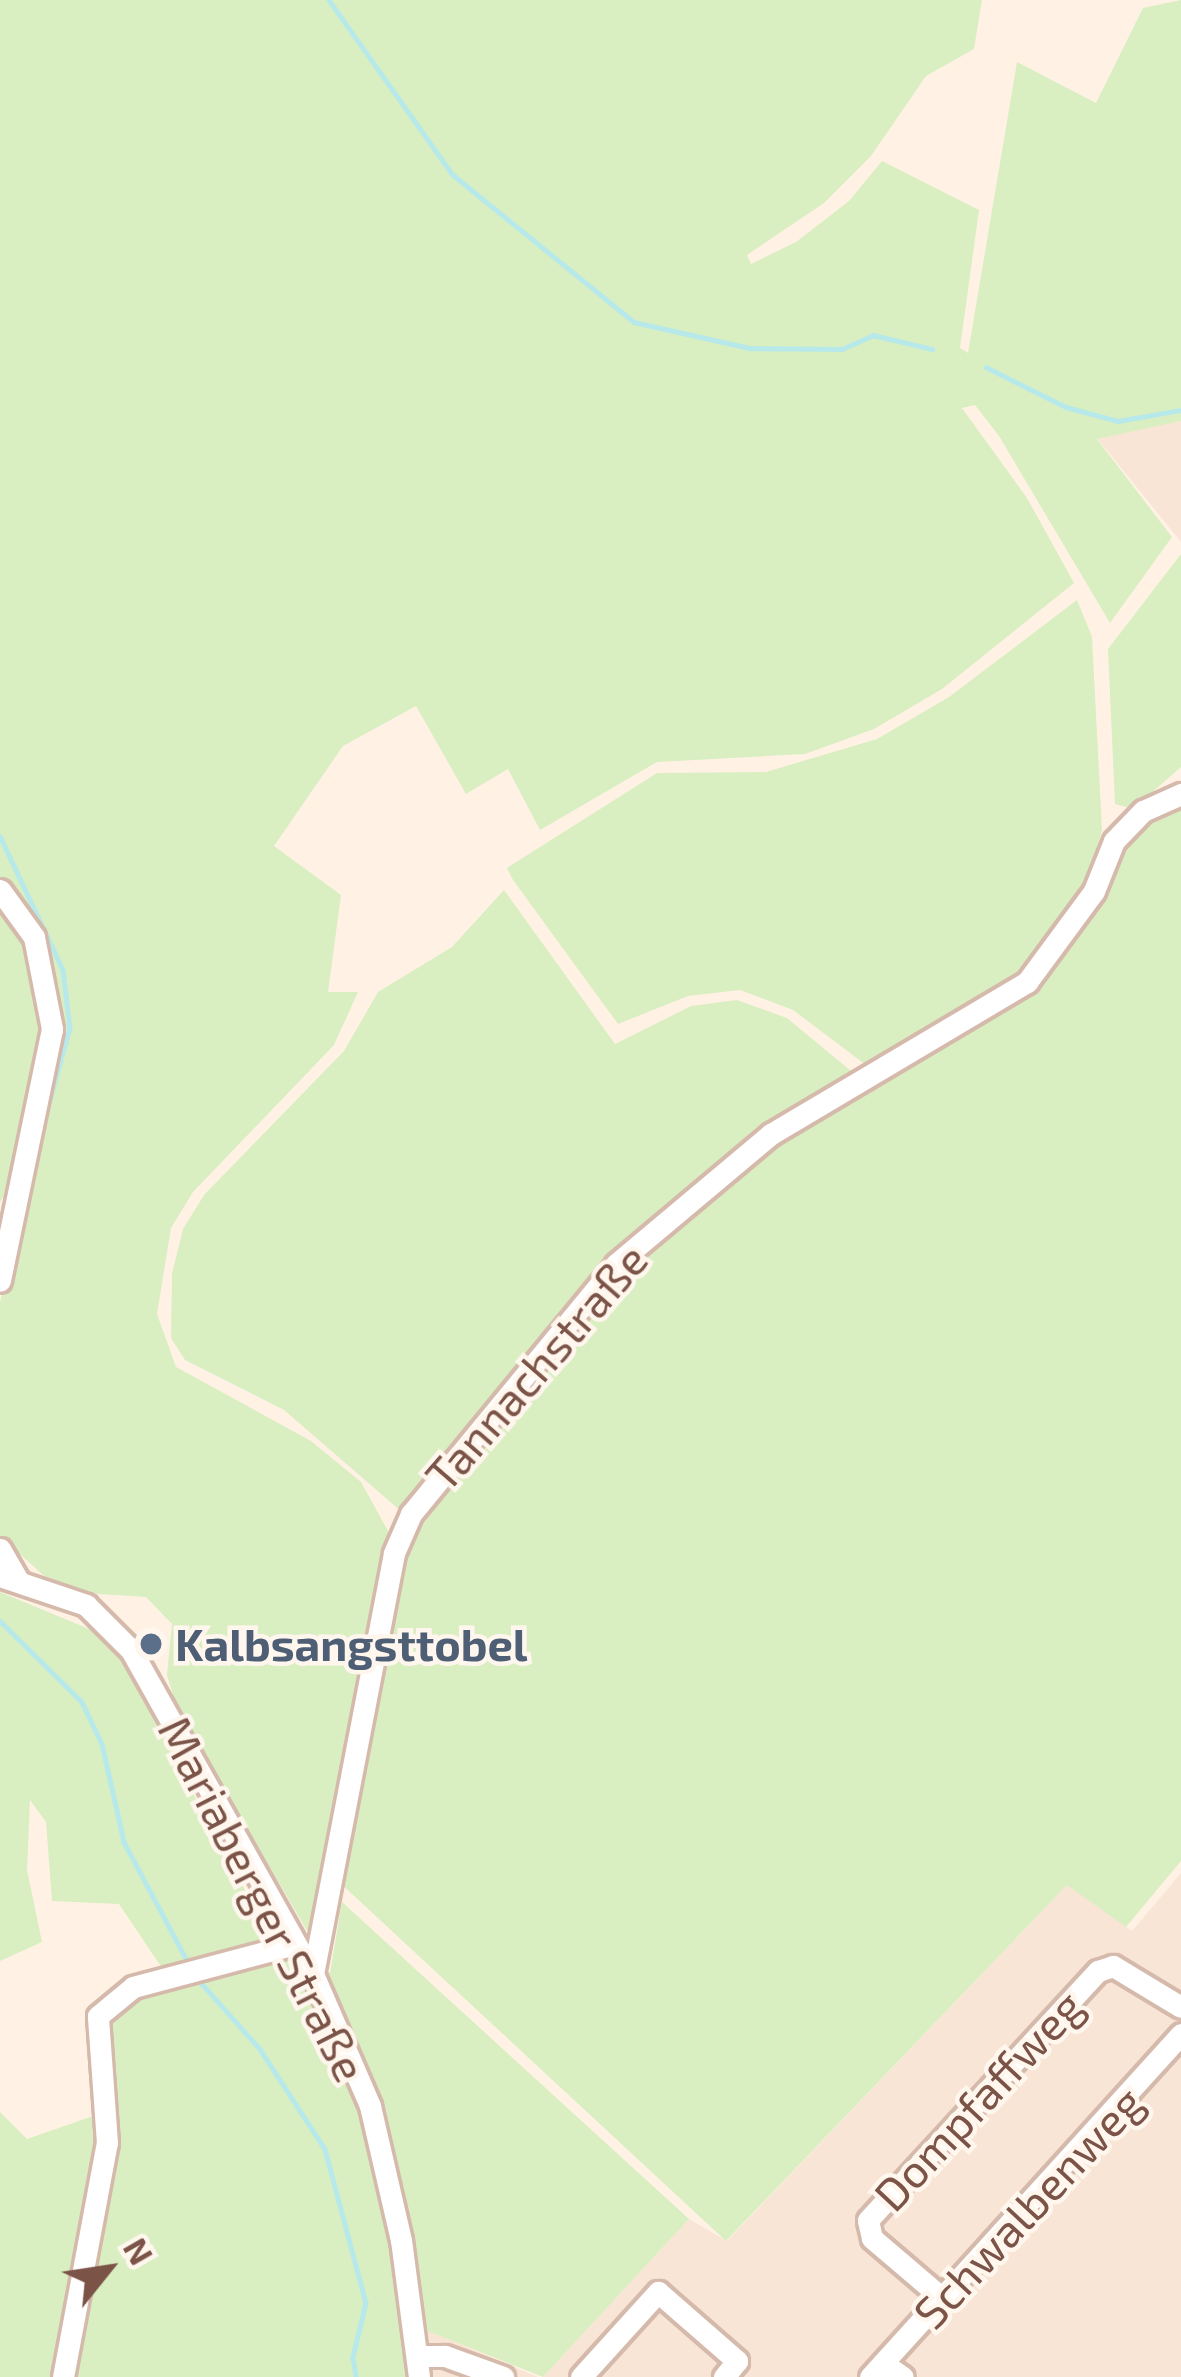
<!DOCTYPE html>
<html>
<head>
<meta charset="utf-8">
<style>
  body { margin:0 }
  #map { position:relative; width:1181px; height:2377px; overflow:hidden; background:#fff2e5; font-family:"Exo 2",sans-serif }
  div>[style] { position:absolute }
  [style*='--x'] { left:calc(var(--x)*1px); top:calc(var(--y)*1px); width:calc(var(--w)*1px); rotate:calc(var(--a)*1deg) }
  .residential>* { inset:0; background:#f9e5d5 }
  .green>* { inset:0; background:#d9eec1 }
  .stream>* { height:4.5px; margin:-2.25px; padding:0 2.25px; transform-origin:2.25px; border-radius:2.25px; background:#b7e9eb }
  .roads { filter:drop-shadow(3px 0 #d5baac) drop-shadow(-3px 0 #d5baac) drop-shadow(0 3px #d5baac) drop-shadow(0 -3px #d5baac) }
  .street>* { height:21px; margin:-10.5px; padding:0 10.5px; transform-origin:10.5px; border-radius:10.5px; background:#fff }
  .dots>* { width:33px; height:33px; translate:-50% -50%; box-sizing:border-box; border:6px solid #fff6ee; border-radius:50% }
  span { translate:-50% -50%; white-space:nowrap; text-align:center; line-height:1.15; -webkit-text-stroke:9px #fff6ee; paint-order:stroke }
  .street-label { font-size:45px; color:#7b5347 }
  .service-label { font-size:45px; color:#4e5e75; font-weight:700 }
  .left { translate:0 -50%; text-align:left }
  .north { position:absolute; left:48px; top:2209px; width:120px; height:120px; -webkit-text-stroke:9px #fff6ee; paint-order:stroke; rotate:60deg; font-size:33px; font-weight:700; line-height:48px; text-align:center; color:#7b5347 }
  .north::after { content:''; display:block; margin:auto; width:42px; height:54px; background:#7b5347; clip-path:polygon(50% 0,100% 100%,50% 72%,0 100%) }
</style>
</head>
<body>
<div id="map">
  <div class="residential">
    <i style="clip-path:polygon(1181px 421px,1181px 542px,1097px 438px)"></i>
    <i style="clip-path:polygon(1181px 1873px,1181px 2377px,543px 2377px,689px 2219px,727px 2241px,1068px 1884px,1132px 1931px)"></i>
    <i style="clip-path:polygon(428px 2330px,538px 2377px,413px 2377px)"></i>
  </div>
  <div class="green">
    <i style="clip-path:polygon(0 0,982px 0,974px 49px,926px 76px,871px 156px,824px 203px,747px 255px,751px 264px,796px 242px,849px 201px,882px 161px,979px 210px,960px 348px,968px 353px,1017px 62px,1096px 103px,1143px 8px,1181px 0,1181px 421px,1097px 439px,1172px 537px,1110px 623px,999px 436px,975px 405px,962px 408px,1027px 498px,1074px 583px,942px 689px,874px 729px,805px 754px,657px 762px,540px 830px,508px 769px,466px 794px,416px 706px,343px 746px,274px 846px,341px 895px,328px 992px,358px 992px,334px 1045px,193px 1192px,171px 1228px,157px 1314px,176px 1367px,311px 1441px,361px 1482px,388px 1531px,309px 1934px,178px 1711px,167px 1675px,172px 1624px,146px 1597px,84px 1593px,43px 1575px,0 1536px,0 1302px,42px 1139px,0 1202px)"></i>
    <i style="clip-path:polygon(1181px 554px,1181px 767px,1133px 809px,1115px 804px,1108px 649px)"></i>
    <i style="clip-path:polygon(1077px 600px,1092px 637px,1102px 830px,1086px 889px,1023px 979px,874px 1071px,793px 1010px,740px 990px,688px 996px,618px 1024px,513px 880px,507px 868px,657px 773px,766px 772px,877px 739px,949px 697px)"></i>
    <i style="clip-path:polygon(1181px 800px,1181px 1861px,1126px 1927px,1067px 1885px,726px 2241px,338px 1881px,402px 1555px,495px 1420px,621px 1271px,774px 1139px,904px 1071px,1032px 987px,1119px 843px)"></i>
    <i style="clip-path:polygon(504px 890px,615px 1044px,691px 1006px,737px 1000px,787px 1018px,856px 1075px,689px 1190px,402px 1512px,284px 1410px,185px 1360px,171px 1338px,172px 1274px,183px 1229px,204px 1195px,344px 1051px,378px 992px,452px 947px)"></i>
    <i style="clip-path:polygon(0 1592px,94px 1631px,123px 1662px,270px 1937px,164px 1971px,119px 1904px,52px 1901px,46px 1822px,30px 1800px,27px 1870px,42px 1942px,0 1961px)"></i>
    <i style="clip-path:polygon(342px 1902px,689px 2219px,543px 2377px,428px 2331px,413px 2377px,69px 2377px,113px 2144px,117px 2092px,107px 2021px,136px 1992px,293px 1949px,330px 1973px)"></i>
    <i style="clip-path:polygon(0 2112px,27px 2139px,96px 2115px,100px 2143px,56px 2377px,0 2377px)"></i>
  </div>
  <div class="stream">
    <i style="--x:329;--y:0;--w:213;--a:54.7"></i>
    <i style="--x:452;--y:174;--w:235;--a:39.1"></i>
    <i style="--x:634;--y:322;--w:118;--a:12.7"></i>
    <i style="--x:749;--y:348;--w:93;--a:0.6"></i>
    <i style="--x:842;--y:349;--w:34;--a:-24"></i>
    <i style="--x:873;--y:335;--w:61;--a:13.3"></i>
    <i style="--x:986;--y:367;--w:89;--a:26.6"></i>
    <i style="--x:1066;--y:407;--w:54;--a:15.1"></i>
    <i style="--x:1118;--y:421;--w:64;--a:-9.9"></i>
    <i style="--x:0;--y:836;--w:148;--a:64.8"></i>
    <i style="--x:63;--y:970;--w:58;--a:83.1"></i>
    <i style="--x:70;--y:1028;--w:105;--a:105.5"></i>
    <i style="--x:0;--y:1621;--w:115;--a:44.6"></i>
    <i style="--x:82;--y:1702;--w:47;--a:64.5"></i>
    <i style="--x:102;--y:1744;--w:100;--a:77.3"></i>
    <i style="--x:124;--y:1842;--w:140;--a:62"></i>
    <i style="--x:195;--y:1976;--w:98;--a:48.3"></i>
    <i style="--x:260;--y:2049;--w:119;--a:57"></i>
    <i style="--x:325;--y:2149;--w:159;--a:75.1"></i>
    <i style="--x:366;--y:2303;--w:56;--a:103.5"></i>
    <i style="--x:353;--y:2357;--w:20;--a:81"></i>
  </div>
  <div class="roads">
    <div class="street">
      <i style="--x:0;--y:890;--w:58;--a:54.1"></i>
      <i style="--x:34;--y:937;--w:94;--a:78.9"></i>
      <i style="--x:52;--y:1029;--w:257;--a:101.7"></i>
      <i style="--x:0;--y:1549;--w:34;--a:60"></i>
      <i style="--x:0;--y:1576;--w:91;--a:18.6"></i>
      <i style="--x:86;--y:1605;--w:64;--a:45"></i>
      <i style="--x:131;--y:1650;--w:372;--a:60.7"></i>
      <i style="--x:313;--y:1974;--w:144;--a:66.6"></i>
      <i style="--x:370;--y:2106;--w:138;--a:77"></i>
      <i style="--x:401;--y:2240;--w:138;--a:82.5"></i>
      <i style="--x:313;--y:1974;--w:429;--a:-79.1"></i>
      <i style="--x:394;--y:1553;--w:43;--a:-66.4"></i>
      <i style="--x:411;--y:1514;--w:323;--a:-50.6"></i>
      <i style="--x:616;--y:1264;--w:202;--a:-40"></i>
      <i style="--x:771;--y:1134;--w:298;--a:-30.7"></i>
      <i style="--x:1027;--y:982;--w:113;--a:-53.6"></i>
      <i style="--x:1094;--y:891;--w:54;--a:-68.2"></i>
      <i style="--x:1114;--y:841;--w:42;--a:-46"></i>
      <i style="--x:1143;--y:811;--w:42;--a:-24.1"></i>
      <i style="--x:941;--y:2297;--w:91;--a:-139.5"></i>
      <i style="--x:872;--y:2238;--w:18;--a:-103"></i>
      <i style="--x:868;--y:2220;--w:339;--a:-47.3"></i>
      <i style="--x:1098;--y:1971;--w:16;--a:-18"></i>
      <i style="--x:1113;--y:1966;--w:79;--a:31.1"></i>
      <i style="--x:418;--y:2356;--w:27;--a:0"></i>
      <i style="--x:445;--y:2356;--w:62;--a:19.9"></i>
      <i style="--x:883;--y:2363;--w:24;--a:35"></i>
      <i style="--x:63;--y:2377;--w:238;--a:-79.4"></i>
      <i style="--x:107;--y:2143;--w:127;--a:-94.1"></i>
      <i style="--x:98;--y:2016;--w:45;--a:-39.6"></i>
      <i style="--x:133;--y:1987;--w:168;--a:-14.9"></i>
      <i style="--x:581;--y:2377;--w:115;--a:-47.8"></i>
      <i style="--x:658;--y:2292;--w:105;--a:41.1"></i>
      <i style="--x:737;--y:2361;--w:21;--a:129"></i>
      <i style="--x:870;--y:2377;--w:463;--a:-47.8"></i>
    </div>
  </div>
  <div class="dots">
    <i style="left:151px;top:1644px;background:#5c6f8a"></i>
  </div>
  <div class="street-label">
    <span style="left:536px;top:1367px;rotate:-49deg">Tannachstraße</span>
    <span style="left:263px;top:1899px;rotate:63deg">Mariaberger Straße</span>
    <span style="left:978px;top:2100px;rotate:-47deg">Dompfaffweg</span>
    <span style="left:1028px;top:2207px;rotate:-47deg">Schwalbenweg</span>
  </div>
  <div class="service-label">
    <span class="left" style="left:175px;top:1644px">Kalbsangsttobel</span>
  </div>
  <div class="north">N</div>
</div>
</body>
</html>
